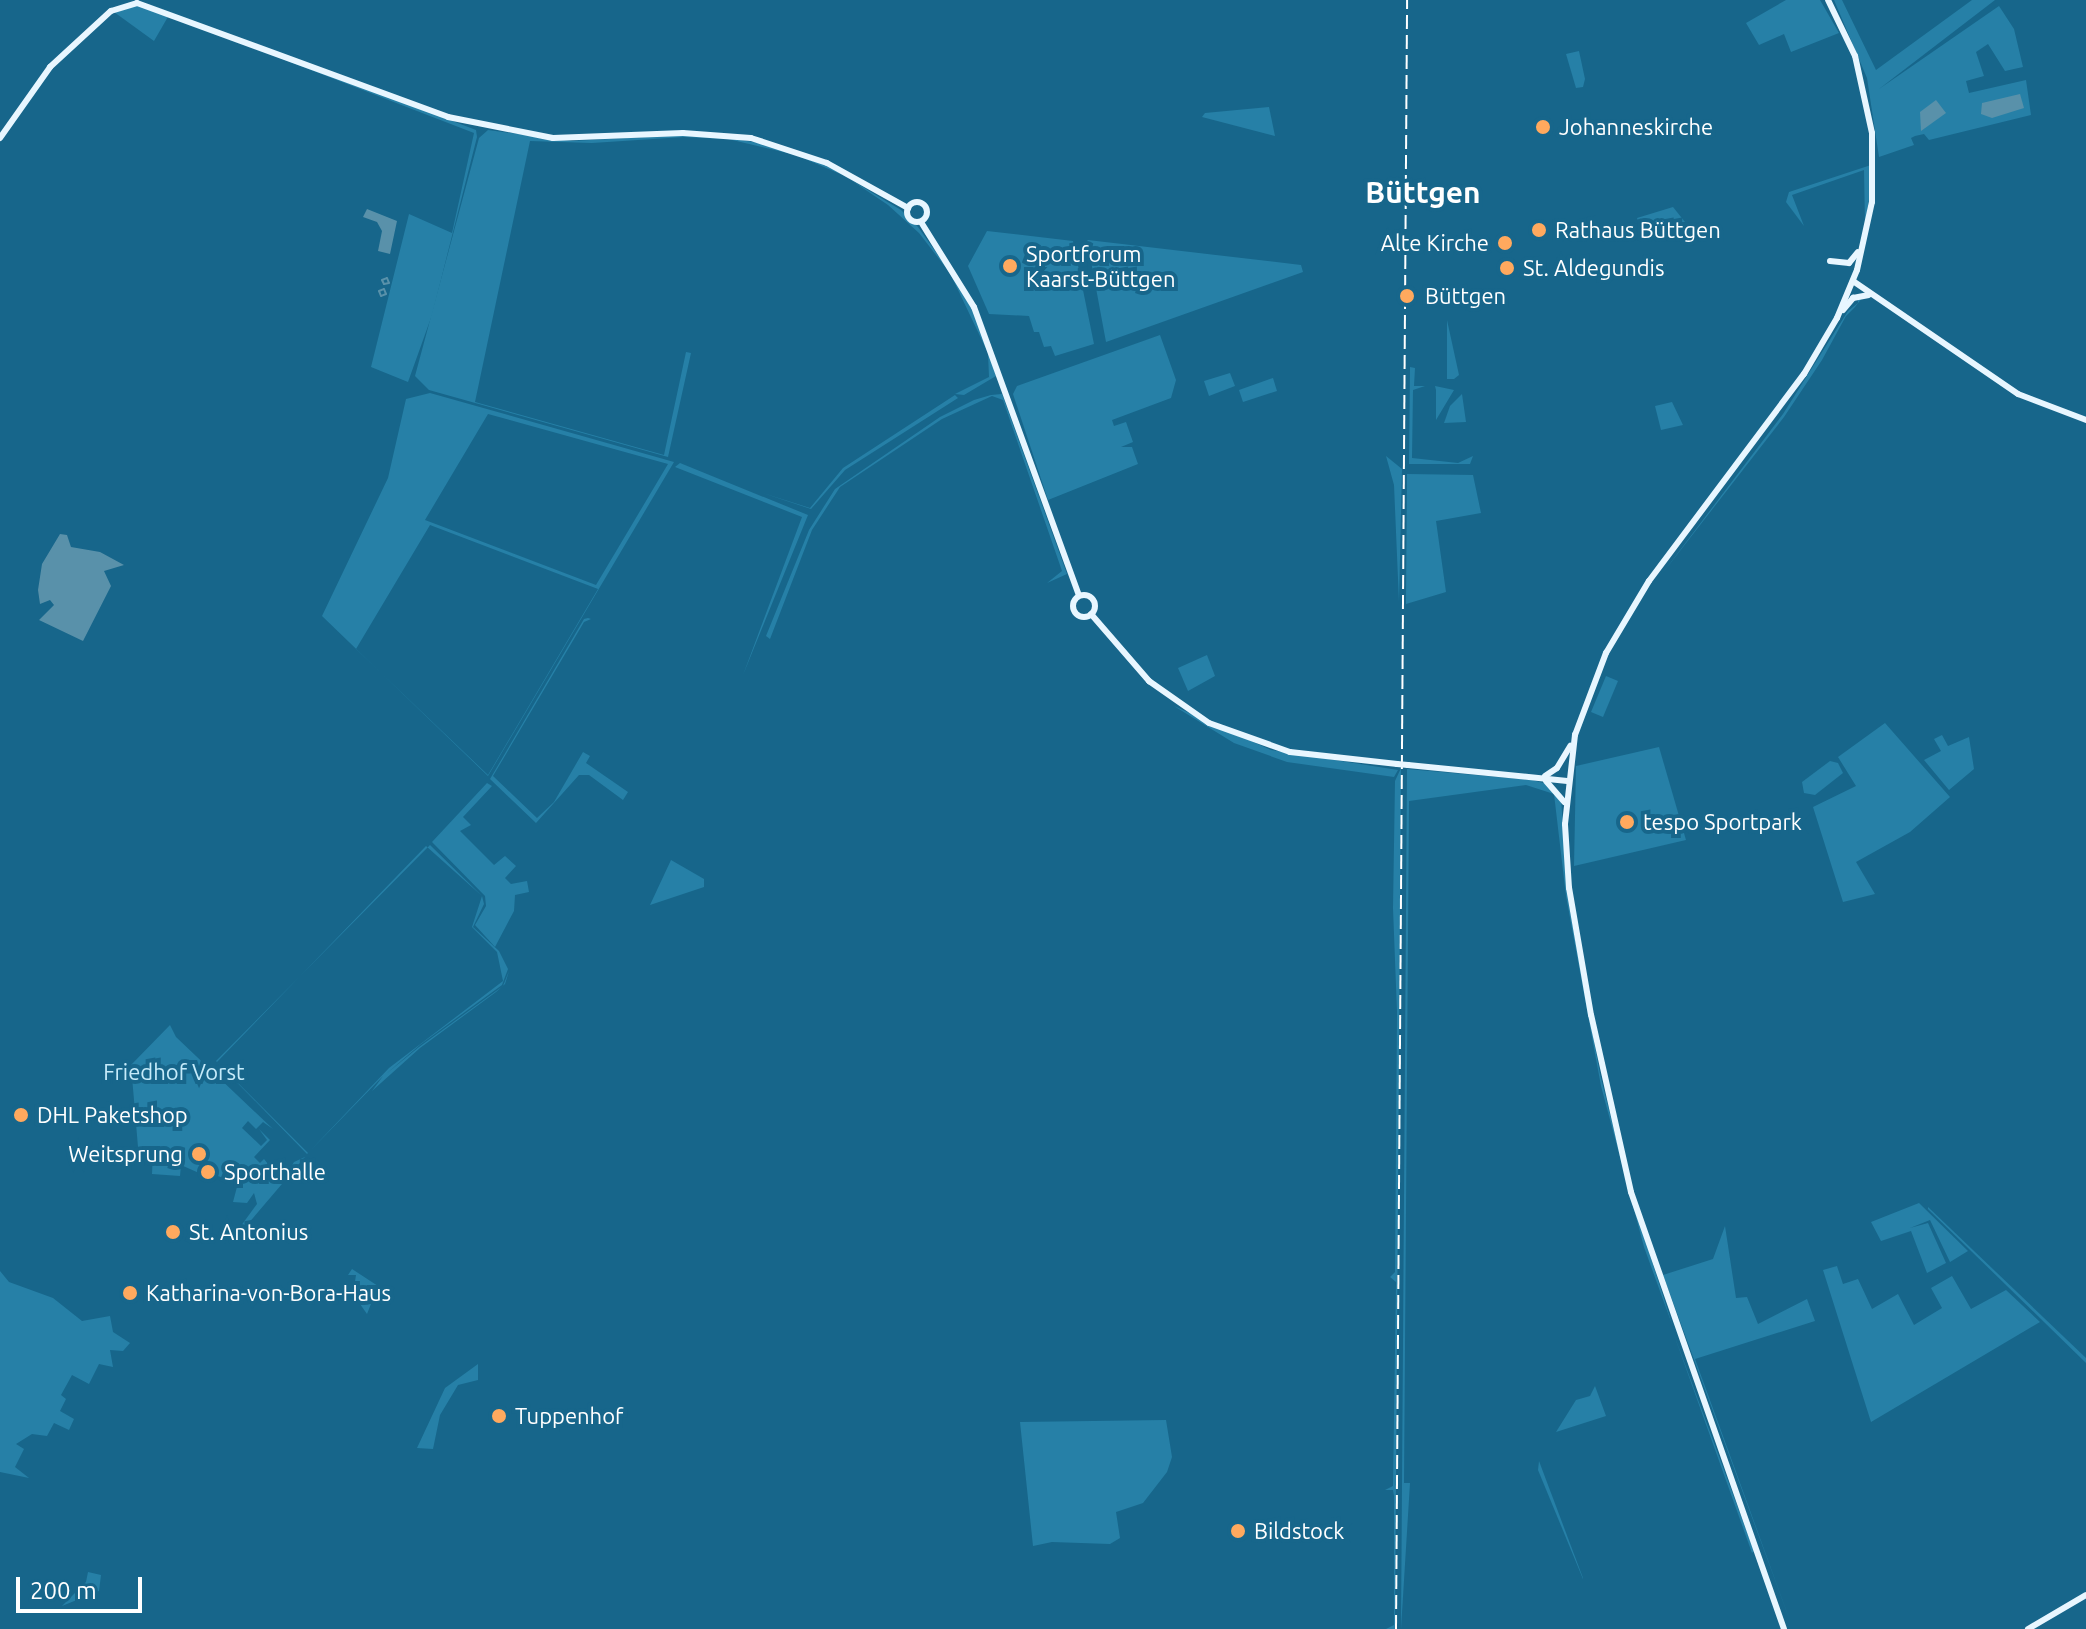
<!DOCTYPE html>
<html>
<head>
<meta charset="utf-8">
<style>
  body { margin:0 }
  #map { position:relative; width:2086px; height:1629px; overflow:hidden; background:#17668b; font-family:Ubuntu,sans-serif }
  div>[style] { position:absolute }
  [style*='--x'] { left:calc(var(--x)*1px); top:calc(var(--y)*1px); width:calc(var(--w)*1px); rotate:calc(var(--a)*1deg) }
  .green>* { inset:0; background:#2680a7 }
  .water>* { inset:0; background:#5991aa }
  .stream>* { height:2px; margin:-1px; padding:0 1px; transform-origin:1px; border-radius:1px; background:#5991aa }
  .major>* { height:6px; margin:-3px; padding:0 3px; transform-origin:3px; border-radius:3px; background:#e8f6ff }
  .major>.ring { margin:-3px; padding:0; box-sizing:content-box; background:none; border:6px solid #e8f6ff; border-radius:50% }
  .rail>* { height:2px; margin-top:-1px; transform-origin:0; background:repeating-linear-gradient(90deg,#fff 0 14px,transparent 0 20px) }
  .major-bridge>* { height:6px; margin:-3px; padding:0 3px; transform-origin:3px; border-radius:3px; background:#e8f6ff }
  .dots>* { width:22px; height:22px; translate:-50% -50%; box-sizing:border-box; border:4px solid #17668b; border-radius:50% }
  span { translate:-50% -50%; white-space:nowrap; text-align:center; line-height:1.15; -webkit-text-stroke:8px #17668b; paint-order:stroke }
  .poi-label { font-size:22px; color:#fff }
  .left { translate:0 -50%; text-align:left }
  .right { translate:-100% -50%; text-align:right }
  .park-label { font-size:22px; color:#c6ebfa }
  .district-label { font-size:30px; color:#fff; font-weight:700 }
  .scale { position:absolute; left:16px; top:1577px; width:126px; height:36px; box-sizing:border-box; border:4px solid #fff; border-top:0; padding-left:10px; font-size:24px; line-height:28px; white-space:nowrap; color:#fff; -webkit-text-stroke:6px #17668b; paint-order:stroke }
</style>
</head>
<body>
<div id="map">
  <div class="green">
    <i style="clip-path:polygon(1786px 0,1820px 0,1839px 33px,1791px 52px,1784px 34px,1759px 45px,1746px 23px)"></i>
    <i style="clip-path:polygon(1834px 0,1842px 0,1876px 70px,1972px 0,1995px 0,1879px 89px,1999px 6px,2014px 29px,2023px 67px,2005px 71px,1988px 44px,1976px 52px,1984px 76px,1966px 81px,1969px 93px,2026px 80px,2031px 115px,1929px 140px,1924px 134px,1915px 136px,1911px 138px,1914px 145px,1879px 157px,1867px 78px)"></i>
    <i style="clip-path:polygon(134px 5px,151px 8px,198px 24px,476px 130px,477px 137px,432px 315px,408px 382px,371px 367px,409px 214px,452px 233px,474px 133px,169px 15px,154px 41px,114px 12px)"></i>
    <i style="clip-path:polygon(1579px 51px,1585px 79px,1583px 87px,1576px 88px,1566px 54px)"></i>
    <i style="clip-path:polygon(1269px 107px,1275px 136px,1202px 117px,1205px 113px)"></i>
    <i style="clip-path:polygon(488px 130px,572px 141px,683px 135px,728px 138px,766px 144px,826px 165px,901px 210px,918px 227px,965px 293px,982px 331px,996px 376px,964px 395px,955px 394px,989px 377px,988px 353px,950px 273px,919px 233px,888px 205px,845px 176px,796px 155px,728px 139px,684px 137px,592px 143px,530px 141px,475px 402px,664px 455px,686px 352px,691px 353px,668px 457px,429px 390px,415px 376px,479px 138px)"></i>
    <i style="clip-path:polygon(1871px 165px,1871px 188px,1865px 224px,1864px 170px,1792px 195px,1804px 226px,1786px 202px,1789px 192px)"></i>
    <i style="clip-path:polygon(1673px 207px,1685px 222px,1643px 234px,1637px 218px)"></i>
    <i style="clip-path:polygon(987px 231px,1073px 241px,1094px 344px,1055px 356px,1051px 346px,1044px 347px,1039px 332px,1034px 332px,1029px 316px,989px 314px,968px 266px)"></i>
    <i style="clip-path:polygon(1088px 240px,1301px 265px,1303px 272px,1106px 342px,1088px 245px,1083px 245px)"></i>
    <i style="clip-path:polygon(1858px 298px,1862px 298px,1855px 307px,1846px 316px,1822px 360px,1784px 417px,1662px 574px,1783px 414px,1848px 311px,1858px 303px)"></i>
    <i style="clip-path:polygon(1447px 320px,1459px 375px,1454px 379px,1447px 379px)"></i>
    <i style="clip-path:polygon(1160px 335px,1176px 380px,1171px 398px,1112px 420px,1114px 426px,1126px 422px,1133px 442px,1121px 447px,1132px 447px,1138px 464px,1048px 500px,1013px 394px,1017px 386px)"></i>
    <i style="clip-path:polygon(1410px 367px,1415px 368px,1414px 386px,1425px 386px,1413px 390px,1412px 458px,1458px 463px,1473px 456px,1470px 464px,1409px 464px)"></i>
    <i style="clip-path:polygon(1230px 373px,1235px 386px,1209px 396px,1204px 381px)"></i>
    <i style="clip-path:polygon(1273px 378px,1277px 391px,1243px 402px,1239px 390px)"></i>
    <i style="clip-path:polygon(1435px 386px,1454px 390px,1436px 420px,1436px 390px)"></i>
    <i style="clip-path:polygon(evenodd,430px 393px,674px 462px,488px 776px,322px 616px,388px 478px,406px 399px,430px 393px,488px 414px,668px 464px,596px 585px,425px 520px,488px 414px,430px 393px,430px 525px,598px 589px,488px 775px,356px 649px,430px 525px)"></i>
    <i style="clip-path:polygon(1002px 394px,1067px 574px,1047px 583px,1062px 571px,1003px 400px,992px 396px,942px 419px,840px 487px,812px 530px,770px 639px,766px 636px,809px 530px,835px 489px,940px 417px,974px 400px,991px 395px)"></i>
    <i style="clip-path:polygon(1462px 394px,1466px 422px,1444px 423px,1450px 406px)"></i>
    <i style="clip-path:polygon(955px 395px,958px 398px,845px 470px,811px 509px,760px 492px,810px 508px,843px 468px)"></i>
    <i style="clip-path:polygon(1672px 402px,1683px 425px,1661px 430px,1655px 406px)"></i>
    <i style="clip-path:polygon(1386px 456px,1402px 469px,1399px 602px,1394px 485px)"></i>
    <i style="clip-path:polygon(680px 463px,808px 515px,743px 675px,802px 517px,675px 467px)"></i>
    <i style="clip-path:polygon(1407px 474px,1473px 475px,1481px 513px,1436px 521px,1446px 592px,1406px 604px)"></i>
    <i style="clip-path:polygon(584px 619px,588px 618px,591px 619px,584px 622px,493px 776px,537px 818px,554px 802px,583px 752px,590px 756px,586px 763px,628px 792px,623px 800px,589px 775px,579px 775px,536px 823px,490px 779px)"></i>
    <i style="clip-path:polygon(1207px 655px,1215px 676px,1188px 691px,1178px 668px)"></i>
    <i style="clip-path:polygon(1606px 676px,1618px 681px,1603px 717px,1591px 712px)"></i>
    <i style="clip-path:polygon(1174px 706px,1271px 750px,1398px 770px,1394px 777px,1287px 762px,1234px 743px)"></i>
    <i style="clip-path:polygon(1885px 723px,1950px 797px,1910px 832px,1856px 862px,1875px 894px,1843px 902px,1813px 807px,1856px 786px,1838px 757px)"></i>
    <i style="clip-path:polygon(1942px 735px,1948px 746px,1969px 737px,1974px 769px,1949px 790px,1924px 760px,1941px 751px,1934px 739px)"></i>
    <i style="clip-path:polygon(1659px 747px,1686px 840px,1574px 866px,1576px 766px)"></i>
    <i style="clip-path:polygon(1830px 761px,1838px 763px,1843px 773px,1815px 795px,1804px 793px,1802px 782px)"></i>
    <i style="clip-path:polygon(1401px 768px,1395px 1629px,1386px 1629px,1394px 1625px,1394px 1496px,1393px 1490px,1385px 1490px,1393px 1486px,1396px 1282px,1390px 1277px,1395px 1272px,1397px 1012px,1393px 908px,1395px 781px)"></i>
    <i style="clip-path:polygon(1407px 769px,1532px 780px,1551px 785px,1561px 799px,1569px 905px,1600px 1074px,1628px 1186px,1673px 1327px,1644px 1247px,1601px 1086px,1566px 896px,1554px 794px,1526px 785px,1409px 801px,1404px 1483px,1410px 1483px,1401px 1629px)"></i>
    <i style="clip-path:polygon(487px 783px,492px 786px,463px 817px,471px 825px,460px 831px,494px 865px,505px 856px,516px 866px,505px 878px,511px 884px,527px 881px,529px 892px,515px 895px,514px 911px,495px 947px,475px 925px,486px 906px,485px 896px,432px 842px)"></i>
    <i style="clip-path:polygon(evenodd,430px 845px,482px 896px,484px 904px,473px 927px,499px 951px,508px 969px,502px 985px,421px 1044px,386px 1074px,419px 1047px,503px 986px,509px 971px,505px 984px,496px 992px,420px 1048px,372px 1091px,383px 1076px,307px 1154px,216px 1061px,430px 845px,426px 846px,482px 896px,472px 927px,497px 952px,503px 981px,389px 1068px,308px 1153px,217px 1062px,426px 846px)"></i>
    <i style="clip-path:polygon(671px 860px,704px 879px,704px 887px,650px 905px)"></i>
    <i style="clip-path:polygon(170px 1025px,176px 1037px,273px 1129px,263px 1122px,256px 1129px,248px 1121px,242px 1128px,261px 1146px,267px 1140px,259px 1129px,270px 1140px,254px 1157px,260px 1163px,264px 1159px,275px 1173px,286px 1161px,279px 1173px,284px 1178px,294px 1162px,305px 1157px,235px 1239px,230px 1237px,232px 1229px,238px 1230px,257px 1204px,254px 1193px,247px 1203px,233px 1202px,238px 1183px,215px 1175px,217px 1170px,204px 1164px,199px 1173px,181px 1165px,180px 1176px,152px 1174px,153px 1151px,138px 1147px,131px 1065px)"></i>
    <i style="clip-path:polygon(1919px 1203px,1968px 1251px,1950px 1262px,1930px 1220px,1910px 1228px,1928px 1223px,1946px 1263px,1927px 1273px,1911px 1231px,1881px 1241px,1871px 1222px)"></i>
    <i style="clip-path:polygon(1928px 1207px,2086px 1358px,2086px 1363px,1928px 1209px)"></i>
    <i style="clip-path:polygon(1725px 1226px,1736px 1298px,1747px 1297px,1758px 1324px,1807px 1299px,1815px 1321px,1695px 1359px,1793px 1629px,1663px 1275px,1713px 1259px)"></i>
    <i style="clip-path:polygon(1837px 1266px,1843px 1284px,1858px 1279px,1872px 1309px,1898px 1294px,1914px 1325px,1942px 1308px,1931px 1288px,1952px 1276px,1971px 1309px,2006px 1290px,2040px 1322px,1871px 1422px,1823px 1270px)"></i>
    <i style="clip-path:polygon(352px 1269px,378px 1286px,367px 1314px,353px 1294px,356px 1275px,348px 1275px)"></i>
    <i style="clip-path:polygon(0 1271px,9px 1282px,53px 1298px,82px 1321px,110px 1316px,113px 1332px,130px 1343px,123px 1351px,110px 1350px,113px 1367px,99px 1364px,89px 1384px,72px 1375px,61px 1395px,66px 1399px,60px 1411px,74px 1419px,69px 1430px,54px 1423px,47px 1436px,32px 1434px,16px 1444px,24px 1449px,15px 1467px,29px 1478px,0 1472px)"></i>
    <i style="clip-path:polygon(1673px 1332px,1754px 1551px,1752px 1553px)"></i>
    <i style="clip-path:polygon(478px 1364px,478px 1380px,458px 1385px,440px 1415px,433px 1449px,417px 1448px,445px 1388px)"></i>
    <i style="clip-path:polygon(1595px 1386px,1606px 1416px,1556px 1432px,1576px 1400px,1590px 1396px)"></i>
    <i style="clip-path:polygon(1166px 1420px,1172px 1457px,1167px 1472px,1143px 1503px,1116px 1512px,1120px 1538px,1110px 1544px,1052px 1542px,1033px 1546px,1020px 1422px)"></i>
    <i style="clip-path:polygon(1539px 1461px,1583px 1578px,1583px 1579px,1538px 1470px)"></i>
    <i style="clip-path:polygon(88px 1572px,101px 1575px,99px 1591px,62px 1606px,86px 1582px)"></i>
  </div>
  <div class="water">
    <i style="clip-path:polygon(2020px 94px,2024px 108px,1992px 118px,1981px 114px,1982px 103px)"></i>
    <i style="clip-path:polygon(1936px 100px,1946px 113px,1921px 131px,1920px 112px)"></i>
    <i style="clip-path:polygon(367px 209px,397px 221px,390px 254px,378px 251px,382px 231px,377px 222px,363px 217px)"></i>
    <i style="clip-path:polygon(60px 534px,67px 535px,71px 547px,100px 552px,124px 565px,104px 571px,111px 586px,83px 641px,39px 620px,54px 605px,50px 600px,40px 604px,38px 590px,42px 564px)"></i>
  </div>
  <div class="stream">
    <i style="--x:387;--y:278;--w:5;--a:68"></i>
    <i style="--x:389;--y:283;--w:5;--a:169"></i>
    <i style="--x:384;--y:284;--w:4;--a:-117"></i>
    <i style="--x:382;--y:280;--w:5;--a:-22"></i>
    <i style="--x:384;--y:289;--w:5;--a:68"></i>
    <i style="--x:386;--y:294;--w:5;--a:158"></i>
    <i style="--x:381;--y:296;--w:5;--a:-112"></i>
    <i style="--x:379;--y:291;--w:5;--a:-22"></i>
  </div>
  <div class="major">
    <i style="--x:0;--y:138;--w:87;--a:-54.8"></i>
    <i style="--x:50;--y:67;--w:83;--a:-42.6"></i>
    <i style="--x:111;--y:11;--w:27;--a:-17"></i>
    <i style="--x:137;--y:3;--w:331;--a:20.1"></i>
    <i style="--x:448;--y:117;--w:107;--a:11.3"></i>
    <i style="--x:553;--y:138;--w:130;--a:-2.2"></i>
    <i style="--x:683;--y:133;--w:68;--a:4.2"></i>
    <i style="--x:751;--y:138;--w:80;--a:18.2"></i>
    <i style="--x:827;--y:163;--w:93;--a:29.1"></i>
    <i class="ring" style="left:907px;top:202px;width:14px;height:14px"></i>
    <i style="--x:921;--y:222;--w:100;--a:58.1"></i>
    <i style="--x:974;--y:307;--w:307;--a:70"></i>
    <i style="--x:1830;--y:261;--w:19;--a:6"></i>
    <i style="--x:1849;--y:263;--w:14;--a:-51"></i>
    <i style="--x:1853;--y:281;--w:200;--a:34.4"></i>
    <i style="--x:2018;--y:394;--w:73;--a:20.9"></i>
    <i style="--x:1843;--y:310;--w:16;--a:-50"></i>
    <i style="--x:1853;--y:298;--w:16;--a:-11"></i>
    <i class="ring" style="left:1073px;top:595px;width:16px;height:16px"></i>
    <i style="--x:1091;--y:614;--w:89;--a:49.1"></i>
    <i style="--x:1149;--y:681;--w:73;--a:35"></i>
    <i style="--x:1209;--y:723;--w:86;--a:19.7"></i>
    <i style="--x:1290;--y:752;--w:108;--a:6.4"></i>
    <i style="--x:1408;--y:765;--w:160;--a:5.7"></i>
    <i style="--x:1545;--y:776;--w:14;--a:-34"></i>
    <i style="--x:1557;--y:768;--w:26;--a:-59"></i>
    <i style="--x:1546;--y:781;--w:28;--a:49"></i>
    <i style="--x:1784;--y:1629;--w:463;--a:-109.3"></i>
    <i style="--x:1631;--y:1192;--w:181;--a:-102.7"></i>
    <i style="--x:1591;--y:1015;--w:129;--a:-99.8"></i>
    <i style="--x:1569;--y:888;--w:64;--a:-93.6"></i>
    <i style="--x:1565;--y:824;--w:90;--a:-83.6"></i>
    <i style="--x:1575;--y:735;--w:88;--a:-69.3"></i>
    <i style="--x:1606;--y:653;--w:84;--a:-59.2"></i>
    <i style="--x:1649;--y:581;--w:259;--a:-53.2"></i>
    <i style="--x:1804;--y:374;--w:65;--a:-59.5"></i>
    <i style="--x:1837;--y:318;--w:52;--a:-67.4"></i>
    <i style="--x:1857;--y:270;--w:70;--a:-77.6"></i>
    <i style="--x:1872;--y:202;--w:69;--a:-90"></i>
    <i style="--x:1872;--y:133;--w:79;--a:-102.4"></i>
    <i style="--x:1855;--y:56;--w:62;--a:-115.7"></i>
    <i style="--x:2028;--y:1629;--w:67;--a:-30.4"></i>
  </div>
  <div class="rail">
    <i style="--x:1396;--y:1629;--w:1629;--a:-89.61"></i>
  </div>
  <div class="major-bridge">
    <i style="--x:1397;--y:764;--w:11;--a:5"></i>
  </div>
  <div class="dots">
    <i style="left:1543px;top:127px;background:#ffa95e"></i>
    <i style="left:1539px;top:230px;background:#ffa95e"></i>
    <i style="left:1505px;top:243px;background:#ffa95e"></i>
    <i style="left:1010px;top:266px;background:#ffa95e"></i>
    <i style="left:1507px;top:268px;background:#ffa95e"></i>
    <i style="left:1407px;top:296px;background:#ffa95e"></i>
    <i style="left:1627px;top:822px;background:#ffa95e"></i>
    <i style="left:21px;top:1115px;background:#ffa95e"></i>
    <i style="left:199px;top:1154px;background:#ffa95e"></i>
    <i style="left:208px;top:1172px;background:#ffa95e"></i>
    <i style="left:173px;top:1232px;background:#ffa95e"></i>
    <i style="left:130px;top:1293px;background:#ffa95e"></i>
    <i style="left:499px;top:1416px;background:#ffa95e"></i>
    <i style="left:1238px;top:1531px;background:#ffa95e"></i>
  </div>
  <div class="poi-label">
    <span class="left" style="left:1559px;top:127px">Johanneskirche</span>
    <span class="left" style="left:1555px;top:230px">Rathaus Büttgen</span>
    <span class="right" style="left:1489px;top:243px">Alte Kirche</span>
    <span class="left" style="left:1026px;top:266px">Sportforum<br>Kaarst-Büttgen</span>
    <span class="left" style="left:1523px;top:268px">St. Aldegundis</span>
    <span class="left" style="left:1425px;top:296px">Büttgen</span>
    <span class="left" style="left:1643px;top:822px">tespo Sportpark</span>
    <span class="left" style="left:37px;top:1115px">DHL Paketshop</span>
    <span class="right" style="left:183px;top:1154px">Weitsprung</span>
    <span class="left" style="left:224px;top:1172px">Sporthalle</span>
    <span class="left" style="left:189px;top:1232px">St. Antonius</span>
    <span class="left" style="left:146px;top:1293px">Katharina-von-Bora-Haus</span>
    <span class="left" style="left:515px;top:1416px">Tuppenhof</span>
    <span class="left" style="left:1254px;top:1531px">Bildstock</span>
  </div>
  <div class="park-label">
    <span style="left:174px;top:1072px">Friedhof Vorst</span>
  </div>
  <div class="district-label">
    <span style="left:1423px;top:192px">Büttgen</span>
  </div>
  <div class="scale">200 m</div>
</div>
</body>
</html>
